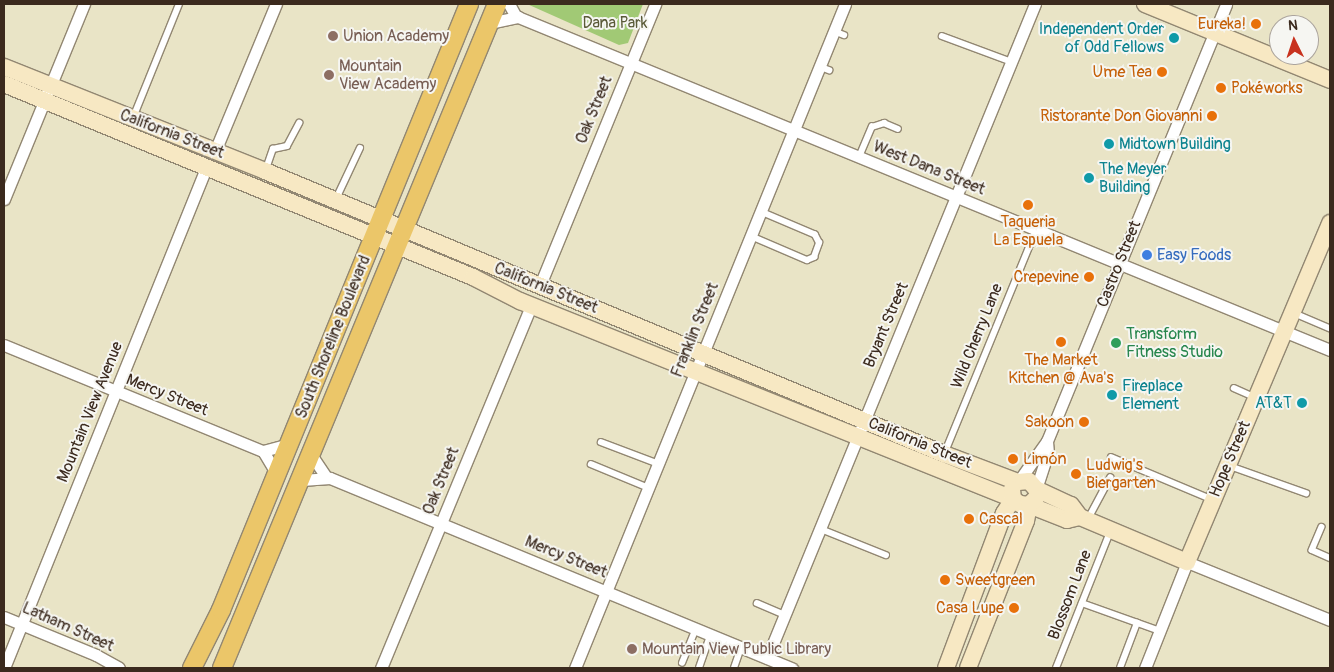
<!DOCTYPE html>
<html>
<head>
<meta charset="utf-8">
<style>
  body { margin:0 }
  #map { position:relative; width:1334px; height:672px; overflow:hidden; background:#e9e4c6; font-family:Pangolin,sans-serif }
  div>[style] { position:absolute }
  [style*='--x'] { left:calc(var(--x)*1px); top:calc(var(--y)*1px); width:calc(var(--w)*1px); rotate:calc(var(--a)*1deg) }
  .green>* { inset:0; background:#a1c975 }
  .roads { filter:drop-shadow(1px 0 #928772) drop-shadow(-1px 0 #928772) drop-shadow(0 1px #928772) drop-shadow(0 -1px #928772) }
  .lane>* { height:5.5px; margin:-2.75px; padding:0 2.75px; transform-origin:2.75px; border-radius:2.75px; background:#fff }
  .street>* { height:11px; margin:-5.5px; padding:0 5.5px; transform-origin:5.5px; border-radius:5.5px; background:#fff }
  .secondary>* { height:16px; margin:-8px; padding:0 8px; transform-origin:8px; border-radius:8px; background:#f7e8c3 }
  .primary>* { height:18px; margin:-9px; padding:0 9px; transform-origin:9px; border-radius:9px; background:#ebc669 }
  .dots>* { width:14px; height:14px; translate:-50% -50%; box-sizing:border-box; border:2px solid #f6f6f2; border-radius:50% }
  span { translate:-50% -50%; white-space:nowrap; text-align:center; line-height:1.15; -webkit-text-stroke:4px #f6f6f2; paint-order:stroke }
  .park-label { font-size:16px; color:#5a5a38 }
  .food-label { font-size:16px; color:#c56008 }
  .right { translate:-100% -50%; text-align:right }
  .left { translate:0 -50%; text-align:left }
  .culture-label { font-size:16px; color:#0d838f }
  .education-label { font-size:16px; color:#785e54 }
  .street-label { font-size:16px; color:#3b2a1e }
  .shop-label { font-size:16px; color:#366cbe }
  .leisure-label { font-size:16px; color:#27864d }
  .frame { position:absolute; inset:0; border:5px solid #3b2a1e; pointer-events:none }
  .north { position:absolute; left:1269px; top:15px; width:50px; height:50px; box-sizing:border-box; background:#f6f6f2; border:1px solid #aba49d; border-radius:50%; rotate:356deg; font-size:14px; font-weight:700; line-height:20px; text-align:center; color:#3b2a1e }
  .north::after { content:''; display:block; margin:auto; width:18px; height:22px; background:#c8321e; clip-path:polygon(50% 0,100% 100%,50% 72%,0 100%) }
</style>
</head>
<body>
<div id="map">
  <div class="green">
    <i style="clip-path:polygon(527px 4px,643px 4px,628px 43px,619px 45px)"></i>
  </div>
  <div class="roads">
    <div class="lane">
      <i style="--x:834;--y:31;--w:11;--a:22"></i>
      <i style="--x:942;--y:36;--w:75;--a:20.4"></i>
      <i style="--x:821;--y:67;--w:9;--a:21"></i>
      <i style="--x:133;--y:118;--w:123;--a:-68"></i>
      <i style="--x:859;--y:157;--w:33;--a:-67"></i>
      <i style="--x:872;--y:127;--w:13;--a:-18"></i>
      <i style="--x:884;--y:123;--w:15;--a:23"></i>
      <i style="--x:266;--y:169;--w:21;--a:-71"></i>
      <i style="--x:273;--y:149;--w:14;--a:-12"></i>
      <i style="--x:287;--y:146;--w:26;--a:-62"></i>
      <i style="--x:336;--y:199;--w:56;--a:-64.8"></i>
      <i style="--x:751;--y:236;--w:61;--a:23.2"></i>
      <i style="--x:807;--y:260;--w:8;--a:-23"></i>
      <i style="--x:814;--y:257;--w:15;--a:-70"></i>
      <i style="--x:819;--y:243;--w:9;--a:-117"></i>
      <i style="--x:815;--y:235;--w:59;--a:-156.9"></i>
      <i style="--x:1294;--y:313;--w:39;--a:23"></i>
      <i style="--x:1234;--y:388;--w:22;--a:24"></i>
      <i style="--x:601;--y:442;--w:62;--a:20.8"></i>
      <i style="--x:945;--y:452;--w:240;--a:-67.7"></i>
      <i style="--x:1111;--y:457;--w:108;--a:22.8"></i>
      <i style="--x:591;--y:464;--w:63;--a:22.5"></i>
      <i style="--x:1230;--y:466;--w:81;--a:19.6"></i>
      <i style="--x:1088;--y:519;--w:47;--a:-61.8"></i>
      <i style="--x:1322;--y:527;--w:25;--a:113"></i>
      <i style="--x:1312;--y:550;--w:20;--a:24"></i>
      <i style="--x:821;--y:529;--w:70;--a:21.8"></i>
      <i style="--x:757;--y:603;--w:30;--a:23"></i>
      <i style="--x:1082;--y:603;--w:83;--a:19.7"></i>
      <i style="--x:682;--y:663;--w:35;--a:-68"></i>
      <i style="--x:699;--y:668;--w:34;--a:-71"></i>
      <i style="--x:734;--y:668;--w:21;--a:-71"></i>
      <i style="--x:1056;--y:668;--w:146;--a:-68.3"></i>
      <i style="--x:1120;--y:668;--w:48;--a:-69.3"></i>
    </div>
    <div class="street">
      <i style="--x:509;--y:4;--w:13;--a:61"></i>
      <i style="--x:489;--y:23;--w:30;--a:-12"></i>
      <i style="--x:518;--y:17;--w:878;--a:22.3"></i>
      <i style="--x:215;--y:151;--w:159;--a:-67.5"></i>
      <i style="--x:4;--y:199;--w:211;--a:-67.7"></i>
      <i style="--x:540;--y:285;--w:304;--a:-67.7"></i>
      <i style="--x:4;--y:345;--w:280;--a:22.3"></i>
      <i style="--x:263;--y:451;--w:27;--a:59"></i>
      <i style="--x:263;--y:451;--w:27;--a:-15"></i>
      <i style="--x:312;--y:456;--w:25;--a:56"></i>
      <i style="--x:302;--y:480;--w:28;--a:-4"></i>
      <i style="--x:330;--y:478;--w:500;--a:22.4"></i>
      <i style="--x:1018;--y:482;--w:50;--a:-54.7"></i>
      <i style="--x:1047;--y:441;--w:472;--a:-67.7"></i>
      <i style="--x:1036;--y:489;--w:38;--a:-72"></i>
      <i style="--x:1048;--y:453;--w:12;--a:-95"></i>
      <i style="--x:4;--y:617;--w:100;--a:22.4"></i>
      <i style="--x:96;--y:655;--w:26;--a:29"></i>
      <i style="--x:767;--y:658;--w:707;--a:-67.72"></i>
      <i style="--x:4;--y:668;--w:539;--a:-68"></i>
      <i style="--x:381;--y:668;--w:392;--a:-67.5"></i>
      <i style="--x:575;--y:668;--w:717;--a:-67.87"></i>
      <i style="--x:1145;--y:668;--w:114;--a:-68.4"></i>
      <i style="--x:1187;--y:562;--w:154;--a:22.1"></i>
    </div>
    <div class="secondary">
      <i style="--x:1145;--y:4;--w:200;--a:22.3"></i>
      <i style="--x:4;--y:67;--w:281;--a:21.7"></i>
      <i style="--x:265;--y:171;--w:736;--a:22.63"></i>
      <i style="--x:944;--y:454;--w:79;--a:20.7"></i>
      <i style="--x:1018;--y:482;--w:11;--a:-5"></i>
      <i style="--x:1029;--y:481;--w:11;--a:49"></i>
      <i style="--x:1036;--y:489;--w:38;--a:25"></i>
      <i style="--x:1071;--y:505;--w:15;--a:53"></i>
      <i style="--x:1080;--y:517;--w:116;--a:22.8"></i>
      <i style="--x:1187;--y:562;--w:368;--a:-67.1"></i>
      <i style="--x:4;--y:84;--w:507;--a:22.37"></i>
      <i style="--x:473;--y:277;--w:53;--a:27.1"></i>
      <i style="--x:520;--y:301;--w:531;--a:21.88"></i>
      <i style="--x:1013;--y:499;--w:9;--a:36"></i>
      <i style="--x:1020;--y:504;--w:9;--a:6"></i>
      <i style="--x:1029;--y:505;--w:41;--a:21.5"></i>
      <i style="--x:1067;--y:520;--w:13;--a:-13"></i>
      <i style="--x:946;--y:668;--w:165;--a:-69.5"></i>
      <i style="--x:1004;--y:513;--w:17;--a:-57"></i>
      <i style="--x:1013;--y:499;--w:10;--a:-96"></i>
      <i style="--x:968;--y:668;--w:158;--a:-68.5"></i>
      <i style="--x:1026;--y:521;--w:16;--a:-79"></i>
      <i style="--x:1029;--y:505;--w:10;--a:-45"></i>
    </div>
    <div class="primary">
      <i style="--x:192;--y:668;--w:65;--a:-63.4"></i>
      <i style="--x:221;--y:610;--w:655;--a:-67.74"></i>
      <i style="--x:222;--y:668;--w:719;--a:-67.5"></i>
    </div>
  </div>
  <div class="dots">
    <i style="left:1256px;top:24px;background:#e8710a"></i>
    <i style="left:333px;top:36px;background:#8d6e63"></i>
    <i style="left:1174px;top:38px;background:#0f9aa8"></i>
    <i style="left:1162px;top:72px;background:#e8710a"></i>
    <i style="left:329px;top:75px;background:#8d6e63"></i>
    <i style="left:1221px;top:88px;background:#e8710a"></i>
    <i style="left:1212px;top:116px;background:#e8710a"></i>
    <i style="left:1109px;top:144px;background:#0f9aa8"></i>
    <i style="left:1089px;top:178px;background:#0f9aa8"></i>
    <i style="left:1028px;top:205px;background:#e8710a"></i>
    <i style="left:1147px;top:255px;background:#3f7fe0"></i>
    <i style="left:1089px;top:277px;background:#e8710a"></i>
    <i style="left:1061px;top:342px;background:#e8710a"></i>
    <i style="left:1116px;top:343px;background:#2e9e5b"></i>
    <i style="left:1112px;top:395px;background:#0f9aa8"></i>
    <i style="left:1302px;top:403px;background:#0f9aa8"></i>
    <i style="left:1084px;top:422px;background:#e8710a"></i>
    <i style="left:1013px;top:459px;background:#e8710a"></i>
    <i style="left:1076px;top:474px;background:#e8710a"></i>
    <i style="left:969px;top:519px;background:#e8710a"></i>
    <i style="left:945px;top:580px;background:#e8710a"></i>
    <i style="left:1014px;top:608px;background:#e8710a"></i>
    <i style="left:632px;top:649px;background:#8d6e63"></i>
  </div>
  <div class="park-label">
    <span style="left:615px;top:23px">Dana Park</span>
  </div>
  <div class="food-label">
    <span class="right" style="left:1246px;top:24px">Eureka!</span>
    <span class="right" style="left:1152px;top:72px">Ume Tea</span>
    <span class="left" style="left:1231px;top:88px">Pokéworks</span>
    <span class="right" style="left:1202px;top:116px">Ristorante Don Giovanni</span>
    <span style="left:1028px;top:231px">Taqueria<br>La Espuela</span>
    <span class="right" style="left:1079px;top:277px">Crepevine</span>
    <span style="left:1061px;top:369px">The Market<br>Kitchen @ Ava's</span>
    <span class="right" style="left:1074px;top:422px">Sakoon</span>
    <span class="left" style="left:1023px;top:459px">Limón</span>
    <span class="left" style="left:1086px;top:474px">Ludwig's<br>Biergarten</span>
    <span class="left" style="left:979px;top:519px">Cascal</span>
    <span class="left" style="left:955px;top:580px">Sweetgreen</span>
    <span class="right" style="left:1004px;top:608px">Casa Lupe</span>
  </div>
  <div class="culture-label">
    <span class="right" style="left:1164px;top:38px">Independent Order<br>of Odd Fellows</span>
    <span class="left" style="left:1119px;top:144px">Midtown Building</span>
    <span class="left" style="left:1099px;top:178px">The Meyer<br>Building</span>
    <span class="left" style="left:1122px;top:395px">Fireplace<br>Element</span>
    <span class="right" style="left:1292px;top:403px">AT&amp;T</span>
  </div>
  <div class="education-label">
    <span class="left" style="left:343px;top:36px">Union Academy</span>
    <span class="left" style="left:339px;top:75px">Mountain<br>View Academy</span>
    <span class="left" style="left:642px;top:649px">Mountain View Public Library</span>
  </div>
  <div class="street-label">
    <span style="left:594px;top:110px;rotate:-68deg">Oak Street</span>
    <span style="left:172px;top:134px;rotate:21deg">California Street</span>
    <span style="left:929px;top:168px;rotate:22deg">West Dana Street</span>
    <span style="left:1119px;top:264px;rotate:-68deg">Castro Street</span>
    <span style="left:546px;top:288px;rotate:22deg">California Street</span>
    <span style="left:886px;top:325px;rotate:-67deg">Bryant Street</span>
    <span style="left:695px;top:330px;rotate:-68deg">Franklin Street</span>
    <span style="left:977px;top:336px;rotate:-68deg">Wild Cherry Lane</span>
    <span style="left:333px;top:337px;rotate:-68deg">South Shoreline Boulevard</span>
    <span style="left:167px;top:395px;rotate:22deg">Mercy Street</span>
    <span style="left:90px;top:412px;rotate:-68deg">Mountain View Avenue</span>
    <span style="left:920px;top:443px;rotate:22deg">California Street</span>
    <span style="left:1230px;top:459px;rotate:-67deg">Hope Street</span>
    <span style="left:441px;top:481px;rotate:-68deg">Oak Street</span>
    <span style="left:566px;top:557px;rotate:22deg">Mercy Street</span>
    <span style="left:1070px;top:595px;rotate:-69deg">Blossom Lane</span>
    <span style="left:68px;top:627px;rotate:24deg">Latham Street</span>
  </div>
  <div class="shop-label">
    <span class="left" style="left:1157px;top:255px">Easy Foods</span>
  </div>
  <div class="leisure-label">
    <span class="left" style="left:1126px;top:343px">Transform<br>Fitness Studio</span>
  </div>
  <div class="frame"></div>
  <div class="north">N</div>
</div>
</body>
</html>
